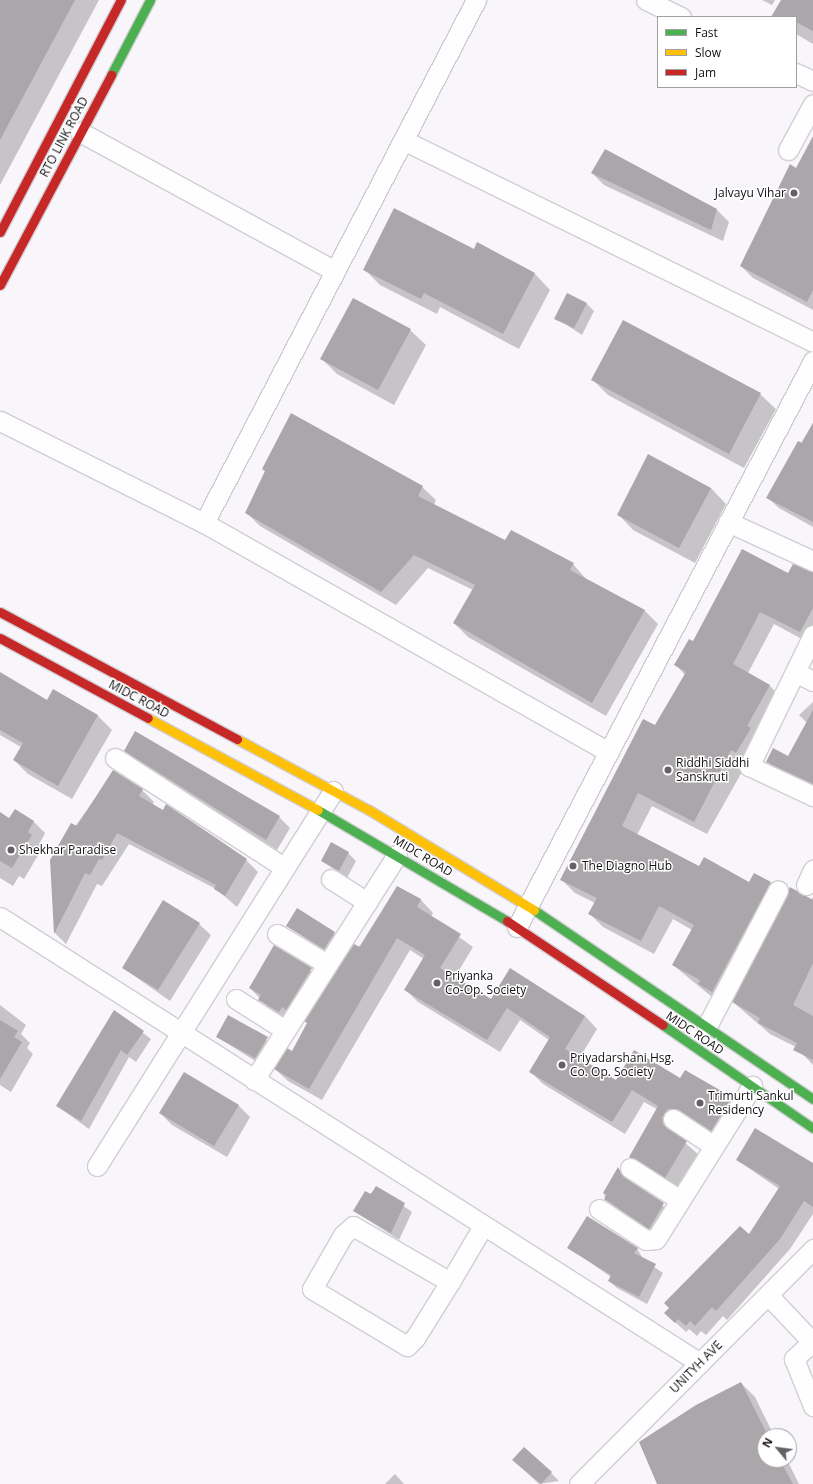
<!DOCTYPE html>
<html>
<head>
<meta charset="utf-8">
<style>
  body { margin:0 }
  #map { position:relative; width:813px; height:1484px; overflow:hidden; background:#f9f6fb; font-family:"Open Sans",sans-serif }
  div>[style] { position:absolute }
  [style*='--x'] { left:calc(var(--x)*1px); top:calc(var(--y)*1px); width:calc(var(--w)*1px); rotate:calc(var(--a)*1deg) }
  .shadow>* { inset:0; background:#0003 }
  .building>* { inset:0; background:#aaa6aa }
  .roads { filter:drop-shadow(1px 0 #d1ced3) drop-shadow(-1px 0 #d1ced3) drop-shadow(0 1px #d1ced3) drop-shadow(0 -1px #d1ced3) }
  .street>* { height:19px; margin:-9.5px; padding:0 9.5px; transform-origin:9.5px; border-radius:9.5px; background:#fefefe }
  .fast>* { height:9px; margin:-4.5px; padding:0 4.5px; transform-origin:4.5px; border-radius:4.5px; background:#4caf50 }
  .slow>* { height:9px; margin:-4.5px; padding:0 4.5px; transform-origin:4.5px; border-radius:4.5px; background:#ffc107 }
  .jam>* { height:9px; margin:-4.5px; padding:0 4.5px; transform-origin:4.5px; border-radius:4.5px; background:#c62828 }
  .dots>* { width:11px; height:11px; translate:-50% -50%; box-sizing:border-box; border:2px solid #fff; border-radius:50% }
  span { translate:-50% -50%; white-space:nowrap; text-align:center; line-height:1.15; -webkit-text-stroke:3px #fff; paint-order:stroke }
  .street-label { font-size:12px; color:#131014 }
  .poi-label { font-size:12px; color:#131014 }
  .right { translate:-100% -50%; text-align:right }
  .left { translate:0 -50%; text-align:left }
  .legend { position:absolute; left:657px; top:16px; width:140px; height:72px; box-sizing:border-box; background:#fff; border:1px solid #a19fa1; margin:0; padding:5px 7px; list-style:none; font-size:12px; color:#131014 }
  .legend li { display:flex; align-items:center; gap:8px; height:20px }
  .legend b { width:20px; border:1px solid #a19fa1 }
  .north { position:absolute; left:757px; top:1428px; width:40px; height:40px; box-sizing:border-box; background:#fff; border:1px solid #a19fa1; border-radius:50%; rotate:299deg; font-size:11px; font-weight:700; line-height:16px; text-align:center; color:#131014 }
  .north::after { content:''; display:block; margin:auto; width:14px; height:18px; background:#646065; clip-path:polygon(50% 0,100% 100%,50% 72%,0 100%) }
</style>
</head>
<body>
<div id="map">
  <div class="shadow">
    <i style="clip-path:polygon(0 0,99px 0,0 185px)"></i>
    <i style="clip-path:polygon(762px 0,775px 0,772px 5px)"></i>
    <i style="clip-path:polygon(787px 0,813px 0,813px 44px,796px 34px,796px 17px,776px 17px)"></i>
    <i style="clip-path:polygon(813px 140px,813px 310px,753px 278px,741px 266px)"></i>
    <i style="clip-path:polygon(606px 150px,717px 210px,729px 222px,723px 241px,604px 185px,592px 173px)"></i>
    <i style="clip-path:polygon(478px 244px,535px 274px,550px 290px,519px 349px,440px 307px,437px 314px,380px 285px,364px 269px,474px 250px)"></i>
    <i style="clip-path:polygon(586px 303px,594px 311px,582px 335px,556px 318px)"></i>
    <i style="clip-path:polygon(410px 330px,426px 345px,394px 405px,337px 374px,322px 359px)"></i>
    <i style="clip-path:polygon(593px 380px,760px 394px,776px 409px,744px 468px,608px 395px)"></i>
    <i style="clip-path:polygon(813px 423px,813px 527px,779px 508px,768px 498px)"></i>
    <i style="clip-path:polygon(263px 469px,422px 487px,436px 500px,434px 505px,506px 542px,573px 564px,586px 579px,645px 611px,658px 624px,606px 716px,468px 637px,454px 623px,473px 590px,428px 568px,396px 605px,260px 526px,246px 512px,266px 472px)"></i>
    <i style="clip-path:polygon(711px 488px,726px 504px,695px 563px,633px 530px,618px 514px)"></i>
    <i style="clip-path:polygon(788px 574px,813px 574px,813px 645px,774px 624px,748px 673px,770px 686px,783px 699px,707px 834px,652px 806px,637px 835px,699px 867px,749px 883px,770px 883px,784px 896px,712px 997px,673px 965px,692px 930px,673px 919px,654px 954px,603px 927px,590px 914px,595px 903px,575px 893px,562px 880px,685px 675px,676px 665px,693px 642px)"></i>
    <i style="clip-path:polygon(0 673px,48px 701px,54px 691px,98px 716px,112px 730px,72px 799px,28px 774px,14px 760px,21px 747px,0 735px)"></i>
    <i style="clip-path:polygon(813px 702px,813px 789px,780px 774px,768px 762px,789px 757px,807px 723px,799px 715px)"></i>
    <i style="clip-path:polygon(125px 751px,279px 817px,290px 828px,277px 850px,136px 762px)"></i>
    <i style="clip-path:polygon(114px 772px,142px 790px,154px 802px,152px 805px,246px 860px,258px 872px,237px 907px,216px 889px,129px 844px,102px 886px,97px 884px,66px 944px,55px 933px,51px 860px)"></i>
    <i style="clip-path:polygon(0 820px,34px 822px,45px 833px,40px 843px,43px 847px,24px 879px,19px 876px,13px 886px,0 878px)"></i>
    <i style="clip-path:polygon(348px 853px,356px 861px,347px 878px,322px 861px)"></i>
    <i style="clip-path:polygon(397px 887px,421px 900px,433px 913px,431px 917px,473px 947px,455px 977px,492px 1000px,585px 1016px,597px 1029px,579px 1059px,616px 1082px,680px 1079px,731px 1098px,744px 1111px,724px 1143px,676px 1125px,676px 1135px,699px 1155px,678px 1190px,643px 1170px,631px 1157px,657px 1109px,644px 1102px,625px 1134px,543px 1084px,530px 1071px,549px 1040px,520px 1020px,500px 1052px,418px 1002px,406px 990px,424px 959px,410px 950px,322px 1100px,288px 1081px,275px 1069px,292px 1052px)"></i>
    <i style="clip-path:polygon(813px 897px,813px 1065px,796px 1047px,770px 1034px,733px 1002px)"></i>
    <i style="clip-path:polygon(199px 924px,211px 935px,170px 1001px,123px 968px)"></i>
    <i style="clip-path:polygon(287px 926px,334px 933px,342px 941px,332px 956px)"></i>
    <i style="clip-path:polygon(274px 946px,319px 977px,287px 1019px,268px 1007px,250px 988px)"></i>
    <i style="clip-path:polygon(0 1005px,26px 1025px,21px 1034px,30px 1043px,27px 1048px,33px 1054px,11px 1092px,0 1085px)"></i>
    <i style="clip-path:polygon(114px 1011px,151px 1039px,136px 1062px,129px 1057px,89px 1129px,57px 1106px)"></i>
    <i style="clip-path:polygon(229px 1016px,275px 1046px,263px 1066px,217px 1037px)"></i>
    <i style="clip-path:polygon(239px 1106px,250px 1117px,227px 1157px,172px 1125px,160px 1113px)"></i>
    <i style="clip-path:polygon(737px 1160px,813px 1164px,813px 1214px,790px 1249px,727px 1320px,723px 1316px,706px 1335px,701px 1331px,697px 1336px,689px 1329px,686px 1332px,665px 1313px,749px 1235px,779px 1189px)"></i>
    <i style="clip-path:polygon(618px 1169px,632px 1183px,675px 1215px,661px 1240px,605px 1199px,604px 1192px)"></i>
    <i style="clip-path:polygon(377px 1187px,412px 1212px,399px 1240px,354px 1211px)"></i>
    <i style="clip-path:polygon(569px 1248px,637px 1248px,643px 1259px,663px 1273px,647px 1304px,617px 1288px,609px 1281px,611px 1277px)"></i>
    <i style="clip-path:polygon(741px 1383px,755px 1397px,774px 1436px,765px 1436px,765px 1460px,787px 1460px,799px 1484px,658px 1484px)"></i>
    <i style="clip-path:polygon(513px 1460px,551px 1473px,559px 1481px,539px 1484px)"></i>
    <i style="clip-path:polygon(395px 1474px,404px 1484px,385px 1484px)"></i>
  </div>
  <div class="building">
    <i style="clip-path:polygon(0 0,75px 0,0 140px)"></i>
    <i style="clip-path:polygon(781px 0,813px 0,813px 31px,796px 22px,796px 17px,771px 17px)"></i>
    <i style="clip-path:polygon(813px 136px,813px 290px,807px 302px,740px 266px,790px 164px,796px 168px)"></i>
    <i style="clip-path:polygon(605px 149px,717px 209px,711px 230px,591px 173px)"></i>
    <i style="clip-path:polygon(394px 208px,474px 249px,477px 242px,535px 273px,503px 334px,424px 293px,421px 299px,363px 270px)"></i>
    <i style="clip-path:polygon(567px 293px,587px 303px,574px 328px,554px 319px)"></i>
    <i style="clip-path:polygon(353px 298px,411px 329px,378px 390px,320px 359px)"></i>
    <i style="clip-path:polygon(623px 320px,761px 393px,729px 454px,591px 380px)"></i>
    <i style="clip-path:polygon(291px 413px,423px 486px,418px 496px,505px 540px,511px 530px,574px 563px,570px 570px,645px 610px,592px 703px,453px 623px,475px 585px,414px 555px,381px 592px,245px 513px,265px 471px,262px 469px)"></i>
    <i style="clip-path:polygon(813px 423px,813px 522px,766px 498px,798px 441px,802px 443px)"></i>
    <i style="clip-path:polygon(648px 454px,711px 488px,679px 548px,617px 515px)"></i>
    <i style="clip-path:polygon(742px 549px,788px 573px,793px 564px,813px 572px,813px 608px,800px 632px,760px 612px,733px 664px,770px 685px,747px 726px,751px 728px,736px 753px,731px 750px,694px 822px,638px 793px,622px 826px,699px 866px,704px 857px,749px 882px,754px 873px,771px 882px,712px 992px,698px 984px,700px 980px,672px 965px,694px 925px,659px 906px,641px 941px,588px 914px,597px 898px,560px 880px,643px 719px,655px 725px,686px 672px,674px 665px,689px 639px,693px 641px)"></i>
    <i style="clip-path:polygon(0 672px,47px 700px,53px 689px,98px 715px,58px 786px,13px 760px,23px 743px,0 730px)"></i>
    <i style="clip-path:polygon(813px 710px,813px 784px,766px 762px,773px 748px,788px 756px)"></i>
    <i style="clip-path:polygon(135px 731px,280px 816px,266px 840px,124px 751px)"></i>
    <i style="clip-path:polygon(113px 770px,143px 789px,139px 796px,163px 810px,166px 804px,247px 859px,225px 896px,214px 889px,216px 885px,117px 833px,102px 860px,99px 859px,90px 875px,85px 873px,54px 934px,50px 860px,71px 823px,77px 826px)"></i>
    <i style="clip-path:polygon(15px 809px,34px 821px,28px 832px,32px 835px,12px 868px,0 861px,0 812px,9px 818px)"></i>
    <i style="clip-path:polygon(331px 842px,349px 852px,339px 871px,321px 861px)"></i>
    <i style="clip-path:polygon(397px 886px,421px 899px,417px 907px,461px 934px,440px 968px,491px 999px,510px 968px,585px 1016px,565px 1049px,616px 1080px,634px 1050px,680px 1078px,685px 1070px,732px 1097px,711px 1131px,679px 1110px,668px 1109px,662px 1118px,663px 1124px,687px 1141px,665px 1178px,629px 1157px,658px 1106px,632px 1090px,612px 1122px,529px 1072px,550px 1037px,507px 1008px,487px 1040px,404px 990px,425px 955px,397px 938px,309px 1089px,274px 1069px,287px 1048px,292px 1051px,307px 1023px,304px 1021px,354px 944px,360px 947px)"></i>
    <i style="clip-path:polygon(790px 887px,813px 900px,813px 963px,793px 1005px,813px 1016px,813px 1060px,793px 1050px,797px 1043px,758px 1023px,760px 1018px,732px 1002px)"></i>
    <i style="clip-path:polygon(163px 900px,200px 923px,158px 990px,122px 968px)"></i>
    <i style="clip-path:polygon(297px 908px,335px 932px,324px 949px,286px 926px)"></i>
    <i style="clip-path:polygon(274px 945px,312px 968px,286px 1010px,282px 1007px,279px 1012px,258px 1000px,261px 995px,249px 988px)"></i>
    <i style="clip-path:polygon(114px 1010px,144px 1031px,127px 1055px,121px 1050px,81px 1121px,56px 1106px)"></i>
    <i style="clip-path:polygon(228px 1015px,268px 1037px,255px 1058px,216px 1037px)"></i>
    <i style="clip-path:polygon(0 1020px,18px 1031px,14px 1037px,22px 1042px,0 1079px)"></i>
    <i style="clip-path:polygon(184px 1072px,239px 1105px,214px 1146px,159px 1113px)"></i>
    <i style="clip-path:polygon(755px 1128px,813px 1163px,813px 1207px,804px 1201px,780px 1239px,716px 1311px,712px 1307px,695px 1326px,690px 1321px,686px 1326px,678px 1319px,675px 1323px,664px 1313px,669px 1308px,664px 1303px,740px 1226px,749px 1234px,780px 1186px,736px 1160px)"></i>
    <i style="clip-path:polygon(618px 1167px,624px 1177px,664px 1203px,649px 1229px,604px 1199px,607px 1195px,603px 1193px)"></i>
    <i style="clip-path:polygon(376px 1186px,405px 1203px,391px 1233px,353px 1211px,365px 1191px,371px 1194px)"></i>
    <i style="clip-path:polygon(587px 1216px,638px 1248px,634px 1253px,656px 1264px,639px 1297px,608px 1281px,611px 1275px,567px 1248px)"></i>
    <i style="clip-path:polygon(741px 1382px,768px 1436px,765px 1436px,765px 1460px,780px 1460px,793px 1484px,657px 1484px,639px 1442px,696px 1405px)"></i>
    <i style="clip-path:polygon(524px 1447px,552px 1472px,541px 1484px,512px 1460px)"></i>
  </div>
  <div class="roads">
    <div class="street">
      <i style="--x:646;--y:0;--w:39;--a:26"></i>
      <i style="--x:796;--y:73;--w:19;--a:25"></i>
      <i style="--x:80;--y:132;--w:290;--a:28.6"></i>
      <i style="--x:403;--y:140;--w:457;--a:26.2"></i>
      <i style="--x:788;--y:150;--w:52;--a:-61.5"></i>
      <i style="--x:0;--y:421;--w:228;--a:26.6"></i>
      <i style="--x:204;--y:523;--w:465;--a:29.5"></i>
      <i style="--x:728;--y:522;--w:94;--a:24.6"></i>
      <i style="--x:204;--y:523;--w:590;--a:-62.52"></i>
      <i style="--x:813;--y:635;--w:146;--a:116"></i>
      <i style="--x:749;--y:766;--w:71;--a:25.1"></i>
      <i style="--x:795;--y:672;--w:20;--a:27"></i>
      <i style="--x:115;--y:758;--w:202;--a:32.9"></i>
      <i style="--x:331;--y:879;--w:43;--a:32.6"></i>
      <i style="--x:806;--y:885;--w:17;--a:-65"></i>
      <i style="--x:0;--y:917;--w:830;--a:32.5"></i>
      <i style="--x:517;--y:927;--w:639;--a:-62.39"></i>
      <i style="--x:277;--y:934;--w:58;--a:31"></i>
      <i style="--x:236;--y:999;--w:58;--a:32.3"></i>
      <i style="--x:707;--y:1026;--w:153;--a:-62.4"></i>
      <i style="--x:254;--y:1080;--w:267;--a:-57.6"></i>
      <i style="--x:673;--y:1119;--w:49;--a:33.4"></i>
      <i style="--x:97;--y:1166;--w:443;--a:-57.8"></i>
      <i style="--x:630;--y:1168;--w:59;--a:32.6"></i>
      <i style="--x:599;--y:1209;--w:56;--a:33.4"></i>
      <i style="--x:646;--y:1240;--w:10;--a:-6"></i>
      <i style="--x:656;--y:1239;--w:181;--a:-57.9"></i>
      <i style="--x:450;--y:1282;--w:112;--a:-150"></i>
      <i style="--x:353;--y:1226;--w:13;--a:138"></i>
      <i style="--x:343;--y:1235;--w:62;--a:119.9"></i>
      <i style="--x:312;--y:1289;--w:111;--a:31"></i>
      <i style="--x:407;--y:1346;--w:11;--a:-45"></i>
      <i style="--x:415;--y:1338;--w:66;--a:-58"></i>
      <i style="--x:450;--y:1282;--w:65;--a:-59.5"></i>
      <i style="--x:768;--y:1295;--w:66;--a:46.8"></i>
      <i style="--x:812;--y:1342;--w:25;--a:137"></i>
      <i style="--x:794;--y:1359;--w:51;--a:68"></i>
      <i style="--x:579;--y:1484;--w:332;--a:-45.1"></i>
    </div>
    <div class="fast">
      <i style="--x:111;--y:75;--w:85;--a:-62.5"></i>
      <i style="--x:318;--y:810;--w:219;--a:30.4"></i>
      <i style="--x:534;--y:910;--w:337;--a:34.1"></i>
      <i style="--x:663;--y:1025;--w:182;--a:34.5"></i>
    </div>
    <div class="slow">
      <i style="--x:148;--y:718;--w:193;--a:28.4"></i>
      <i style="--x:237;--y:739;--w:150;--a:28.3"></i>
      <i style="--x:369;--y:810;--w:193;--a:31.2"></i>
    </div>
    <div class="jam">
      <i style="--x:0;--y:232;--w:262;--a:-62.5"></i>
      <i style="--x:0;--y:285;--w:238;--a:-62.1"></i>
      <i style="--x:0;--y:612;--w:269;--a:28.2"></i>
      <i style="--x:0;--y:638;--w:168;--a:28.4"></i>
      <i style="--x:507;--y:921;--w:187;--a:33.7"></i>
    </div>
  </div>
  <div class="dots">
    <i style="left:794px;top:193px;background:#646065"></i>
    <i style="left:668px;top:770px;background:#646065"></i>
    <i style="left:11px;top:850px;background:#646065"></i>
    <i style="left:573px;top:866px;background:#646065"></i>
    <i style="left:437px;top:983px;background:#646065"></i>
    <i style="left:562px;top:1065px;background:#646065"></i>
    <i style="left:700px;top:1103px;background:#646065"></i>
  </div>
  <div class="street-label">
    <span style="left:64px;top:137px;rotate:-62deg">RTO LINK ROAD</span>
    <span style="left:139px;top:699px;rotate:28deg">MIDC ROAD</span>
    <span style="left:423px;top:856px;rotate:31deg">MIDC ROAD</span>
    <span style="left:695px;top:1033px;rotate:34deg">MIDC ROAD</span>
    <span style="left:696px;top:1367px;rotate:-45deg">UNITYH AVE</span>
  </div>
  <div class="poi-label">
    <span class="right" style="left:786px;top:193px">Jalvayu Vihar</span>
    <span class="left" style="left:676px;top:770px">Riddhi Siddhi<br>Sanskruti</span>
    <span class="left" style="left:19px;top:850px">Shekhar Paradise</span>
    <span class="left" style="left:582px;top:866px">The Diagno Hub</span>
    <span class="left" style="left:445px;top:983px">Priyanka<br>Co-Op. Society</span>
    <span class="left" style="left:570px;top:1065px">Priyadarshani Hsg.<br>Co. Op. Society</span>
    <span class="left" style="left:708px;top:1103px">Trimurti Sankul<br>Residency</span>
  </div>
  <ul class="legend">
  <li><b style="height:5px;background:#4caf50"></b>Fast</li>
  <li><b style="height:5px;background:#ffc107"></b>Slow</li>
  <li><b style="height:5px;background:#c62828"></b>Jam</li>
  </ul>
  <div class="north">N</div>
</div>
</body>
</html>
